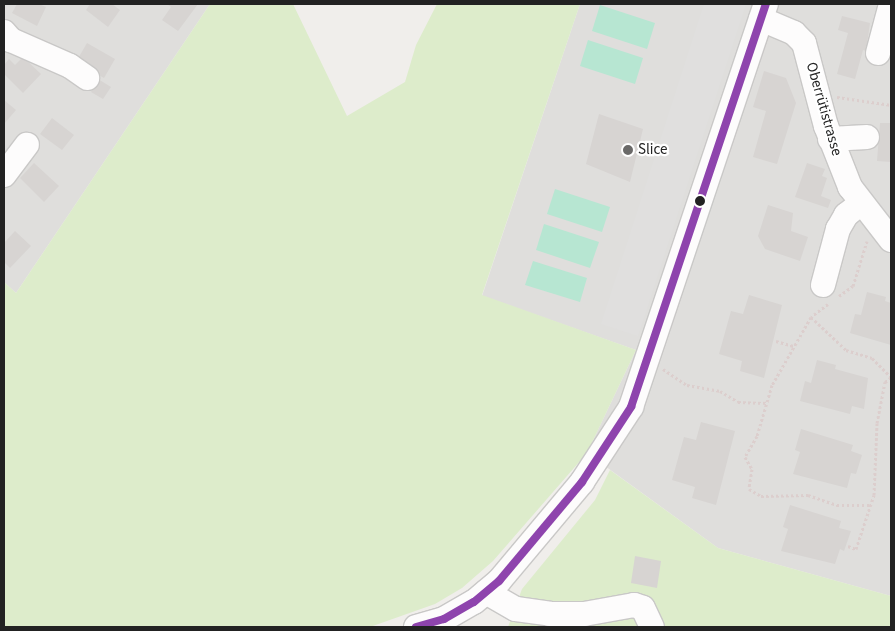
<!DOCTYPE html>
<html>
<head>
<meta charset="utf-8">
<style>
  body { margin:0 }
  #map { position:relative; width:895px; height:631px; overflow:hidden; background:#f0eeeb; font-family:"Source Sans 3",sans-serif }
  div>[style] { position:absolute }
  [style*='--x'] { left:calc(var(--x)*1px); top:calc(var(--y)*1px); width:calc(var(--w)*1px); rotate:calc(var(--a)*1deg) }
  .residential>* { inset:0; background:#dfdedc }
  .grass>* { inset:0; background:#ddeccb }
  .pitch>* { inset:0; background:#b7e6d2 }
  .parking>* { inset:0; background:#e0dfde }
  .building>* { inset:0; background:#d7d4d2 }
  .path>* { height:3px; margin-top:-1.5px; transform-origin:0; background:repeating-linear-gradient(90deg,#dccecd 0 2.5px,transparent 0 5px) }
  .roads { filter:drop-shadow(1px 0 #c9c8c7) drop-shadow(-1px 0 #c9c8c7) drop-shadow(0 1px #c9c8c7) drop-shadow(0 -1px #c9c8c7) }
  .minor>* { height:24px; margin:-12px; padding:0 12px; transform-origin:12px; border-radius:12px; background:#fdfcfc }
  .bus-1>* { height:8px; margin:-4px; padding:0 4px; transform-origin:4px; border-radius:4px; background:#8e44ad }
  .dots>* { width:14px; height:14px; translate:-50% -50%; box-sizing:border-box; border:2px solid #fff; border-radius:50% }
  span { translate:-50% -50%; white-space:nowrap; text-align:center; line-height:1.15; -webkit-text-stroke:4.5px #fff; paint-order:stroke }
  .street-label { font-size:15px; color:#222 }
  .poi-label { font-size:15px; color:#222 }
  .left { translate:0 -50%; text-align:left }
  .frame { position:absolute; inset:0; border:5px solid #222; pointer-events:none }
</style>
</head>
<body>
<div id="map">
  <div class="residential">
    <i style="clip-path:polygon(4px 4px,210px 4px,16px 293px,4px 282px)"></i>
    <i style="clip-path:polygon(580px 4px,891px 4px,891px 596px,718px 548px,587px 453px,636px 350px,482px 296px)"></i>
  </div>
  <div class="grass">
    <i style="clip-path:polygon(210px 4px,293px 4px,347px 116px,405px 82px,416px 45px,437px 4px,580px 4px,482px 295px,636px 350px,587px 453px,493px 561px,462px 588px,435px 604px,370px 627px,4px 627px,4px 282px,16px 293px)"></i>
    <i style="clip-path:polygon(610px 470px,718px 548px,891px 596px,891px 627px,508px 627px,522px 589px,595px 500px)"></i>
  </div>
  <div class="pitch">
    <i style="clip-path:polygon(600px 5px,655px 23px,647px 49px,592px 31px)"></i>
    <i style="clip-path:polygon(588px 40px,643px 58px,635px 84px,580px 66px)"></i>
    <i style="clip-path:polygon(555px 189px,610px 207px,602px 232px,547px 214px)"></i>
    <i style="clip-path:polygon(544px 224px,599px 242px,590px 268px,536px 250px)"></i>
    <i style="clip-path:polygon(533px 261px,587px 278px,580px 302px,525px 285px)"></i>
  </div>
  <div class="parking">
    <i style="clip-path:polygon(704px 4px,746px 4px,638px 336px,601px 324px)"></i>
  </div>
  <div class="building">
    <i style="clip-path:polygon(17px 4px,39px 4px,46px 7px,37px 26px,12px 13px)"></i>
    <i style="clip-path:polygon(90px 4px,112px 4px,120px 10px,108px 27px,86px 10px)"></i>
    <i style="clip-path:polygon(167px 4px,198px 4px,178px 31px,162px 20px,171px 7px)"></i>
    <i style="clip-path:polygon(842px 16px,870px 23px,866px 51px,863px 50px,855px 79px,837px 74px,848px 33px,838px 30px)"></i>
    <i style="clip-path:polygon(87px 43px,115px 59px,104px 78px,76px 62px)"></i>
    <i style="clip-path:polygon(23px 57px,41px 74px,23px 93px,4px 74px,4px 65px,9px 59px,15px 65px)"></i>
    <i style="clip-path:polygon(764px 71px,786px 78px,796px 103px,777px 164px,753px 157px,766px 111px,753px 107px)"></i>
    <i style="clip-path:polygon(98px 79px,111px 87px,103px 99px,91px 92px)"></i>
    <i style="clip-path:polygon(4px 100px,16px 110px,4px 124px)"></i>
    <i style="clip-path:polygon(599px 114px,643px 129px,630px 182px,586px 164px)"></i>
    <i style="clip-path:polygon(52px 118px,74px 135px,62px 150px,40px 134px)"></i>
    <i style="clip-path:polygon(880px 123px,891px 123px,891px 162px,877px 161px)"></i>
    <i style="clip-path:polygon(34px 163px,59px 186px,44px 202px,20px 178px)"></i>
    <i style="clip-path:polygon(807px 163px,825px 169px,822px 176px,827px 178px,821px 196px,831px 200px,828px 208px,795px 197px)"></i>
    <i style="clip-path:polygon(768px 205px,793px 213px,791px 231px,808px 237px,800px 261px,765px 249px,758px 236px)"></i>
    <i style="clip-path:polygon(15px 231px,31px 246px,10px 268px,4px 262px,4px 243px)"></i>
    <i style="clip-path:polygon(867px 292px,886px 297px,885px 301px,891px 303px,891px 345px,850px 333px,855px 314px,861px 315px)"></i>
    <i style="clip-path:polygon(749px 295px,782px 305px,764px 378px,740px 371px,742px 361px,719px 354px,731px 311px,743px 314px)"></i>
    <i style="clip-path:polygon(817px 360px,836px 365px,835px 369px,868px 378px,864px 409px,852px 406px,850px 414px,800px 401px,805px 381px,811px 383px)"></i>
    <i style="clip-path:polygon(701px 422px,735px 431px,716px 505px,692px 498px,695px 487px,672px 480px,684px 437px,696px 440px)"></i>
    <i style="clip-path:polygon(801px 429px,853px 445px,851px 451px,862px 455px,856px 474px,851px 473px,847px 488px,793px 474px,800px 452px,795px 450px)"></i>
    <i style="clip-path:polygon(790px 505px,841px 521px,839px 528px,851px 531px,844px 551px,840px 549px,835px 564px,781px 551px,788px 529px,783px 527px)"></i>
    <i style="clip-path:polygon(635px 556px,661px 561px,657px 588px,631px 583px)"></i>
  </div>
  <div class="path">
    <i style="--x:837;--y:97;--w:55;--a:8.4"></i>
    <i style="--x:839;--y:296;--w:17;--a:-36"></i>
    <i style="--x:853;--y:286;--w:47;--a:-72.7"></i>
    <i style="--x:828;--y:304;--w:21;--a:143"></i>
    <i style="--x:811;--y:317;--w:78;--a:119.8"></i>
    <i style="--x:772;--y:385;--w:53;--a:106.4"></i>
    <i style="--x:757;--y:436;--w:24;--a:120"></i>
    <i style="--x:745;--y:457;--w:14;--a:60"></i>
    <i style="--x:752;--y:469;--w:20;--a:99"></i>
    <i style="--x:749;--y:489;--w:14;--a:30"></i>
    <i style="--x:761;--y:496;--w:47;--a:-1.2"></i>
    <i style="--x:808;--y:495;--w:31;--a:19"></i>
    <i style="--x:837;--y:505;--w:34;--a:0"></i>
    <i style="--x:811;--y:317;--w:48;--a:43.3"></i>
    <i style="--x:846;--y:350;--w:27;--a:17"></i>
    <i style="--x:872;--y:358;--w:27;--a:45"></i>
    <i style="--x:776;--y:341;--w:19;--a:16"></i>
    <i style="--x:663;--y:369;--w:29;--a:34"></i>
    <i style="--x:687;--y:385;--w:34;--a:10"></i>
    <i style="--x:720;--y:391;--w:21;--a:31"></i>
    <i style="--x:738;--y:402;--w:29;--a:2"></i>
    <i style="--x:848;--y:546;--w:9;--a:21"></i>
    <i style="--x:856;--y:549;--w:57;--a:-71.6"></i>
    <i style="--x:874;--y:495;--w:72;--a:-87.6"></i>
    <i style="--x:877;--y:423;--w:42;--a:-79"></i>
    <i style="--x:885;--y:382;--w:7;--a:-34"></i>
  </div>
  <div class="roads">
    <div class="minor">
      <i style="--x:761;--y:19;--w:36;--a:23"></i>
      <i style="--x:794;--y:33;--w:14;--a:45"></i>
      <i style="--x:804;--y:43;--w:86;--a:75.2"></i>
      <i style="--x:826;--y:126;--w:66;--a:68.5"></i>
      <i style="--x:850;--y:187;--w:67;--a:52.3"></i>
      <i style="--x:4;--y:32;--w:11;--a:49"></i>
      <i style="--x:11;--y:40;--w:64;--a:23.8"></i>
      <i style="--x:70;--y:66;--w:21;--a:35"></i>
      <i style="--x:878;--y:53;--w:51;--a:-75.1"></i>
      <i style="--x:830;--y:139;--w:37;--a:-3"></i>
      <i style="--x:4;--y:175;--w:38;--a:-53"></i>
      <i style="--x:823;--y:285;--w:58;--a:-75"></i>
      <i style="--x:838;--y:229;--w:16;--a:-60"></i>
      <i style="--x:846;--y:215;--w:18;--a:-38"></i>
      <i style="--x:486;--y:592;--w:34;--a:30"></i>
      <i style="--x:516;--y:609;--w:34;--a:8"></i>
      <i style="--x:550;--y:614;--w:34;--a:0"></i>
      <i style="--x:584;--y:614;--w:51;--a:-10.2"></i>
      <i style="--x:634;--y:605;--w:9;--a:18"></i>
      <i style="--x:643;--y:608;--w:21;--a:65"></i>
      <i style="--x:416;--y:627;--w:29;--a:-16"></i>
      <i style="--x:444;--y:619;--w:34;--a:-30"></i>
      <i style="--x:474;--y:602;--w:33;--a:-40"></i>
      <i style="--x:499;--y:581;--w:129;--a:-50"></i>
      <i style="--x:582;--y:482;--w:90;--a:-56.8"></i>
      <i style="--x:631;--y:407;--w:425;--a:-71.5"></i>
    </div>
  </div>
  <div class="bus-1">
    <i style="--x:416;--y:627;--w:29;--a:-16"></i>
    <i style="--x:444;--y:619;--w:34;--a:-30"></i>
    <i style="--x:474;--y:602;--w:33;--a:-40"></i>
    <i style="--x:499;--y:581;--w:129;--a:-50"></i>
    <i style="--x:582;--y:482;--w:90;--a:-56.8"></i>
    <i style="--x:631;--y:407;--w:425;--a:-71.5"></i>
  </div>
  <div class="dots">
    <i style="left:628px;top:150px;background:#6a6968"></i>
    <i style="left:700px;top:201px;background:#222"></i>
  </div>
  <div class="street-label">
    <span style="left:824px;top:109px;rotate:74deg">Oberrütistrasse</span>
  </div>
  <div class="poi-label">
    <span class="left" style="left:638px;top:150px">Slice</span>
  </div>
  <div class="frame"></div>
</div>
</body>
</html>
